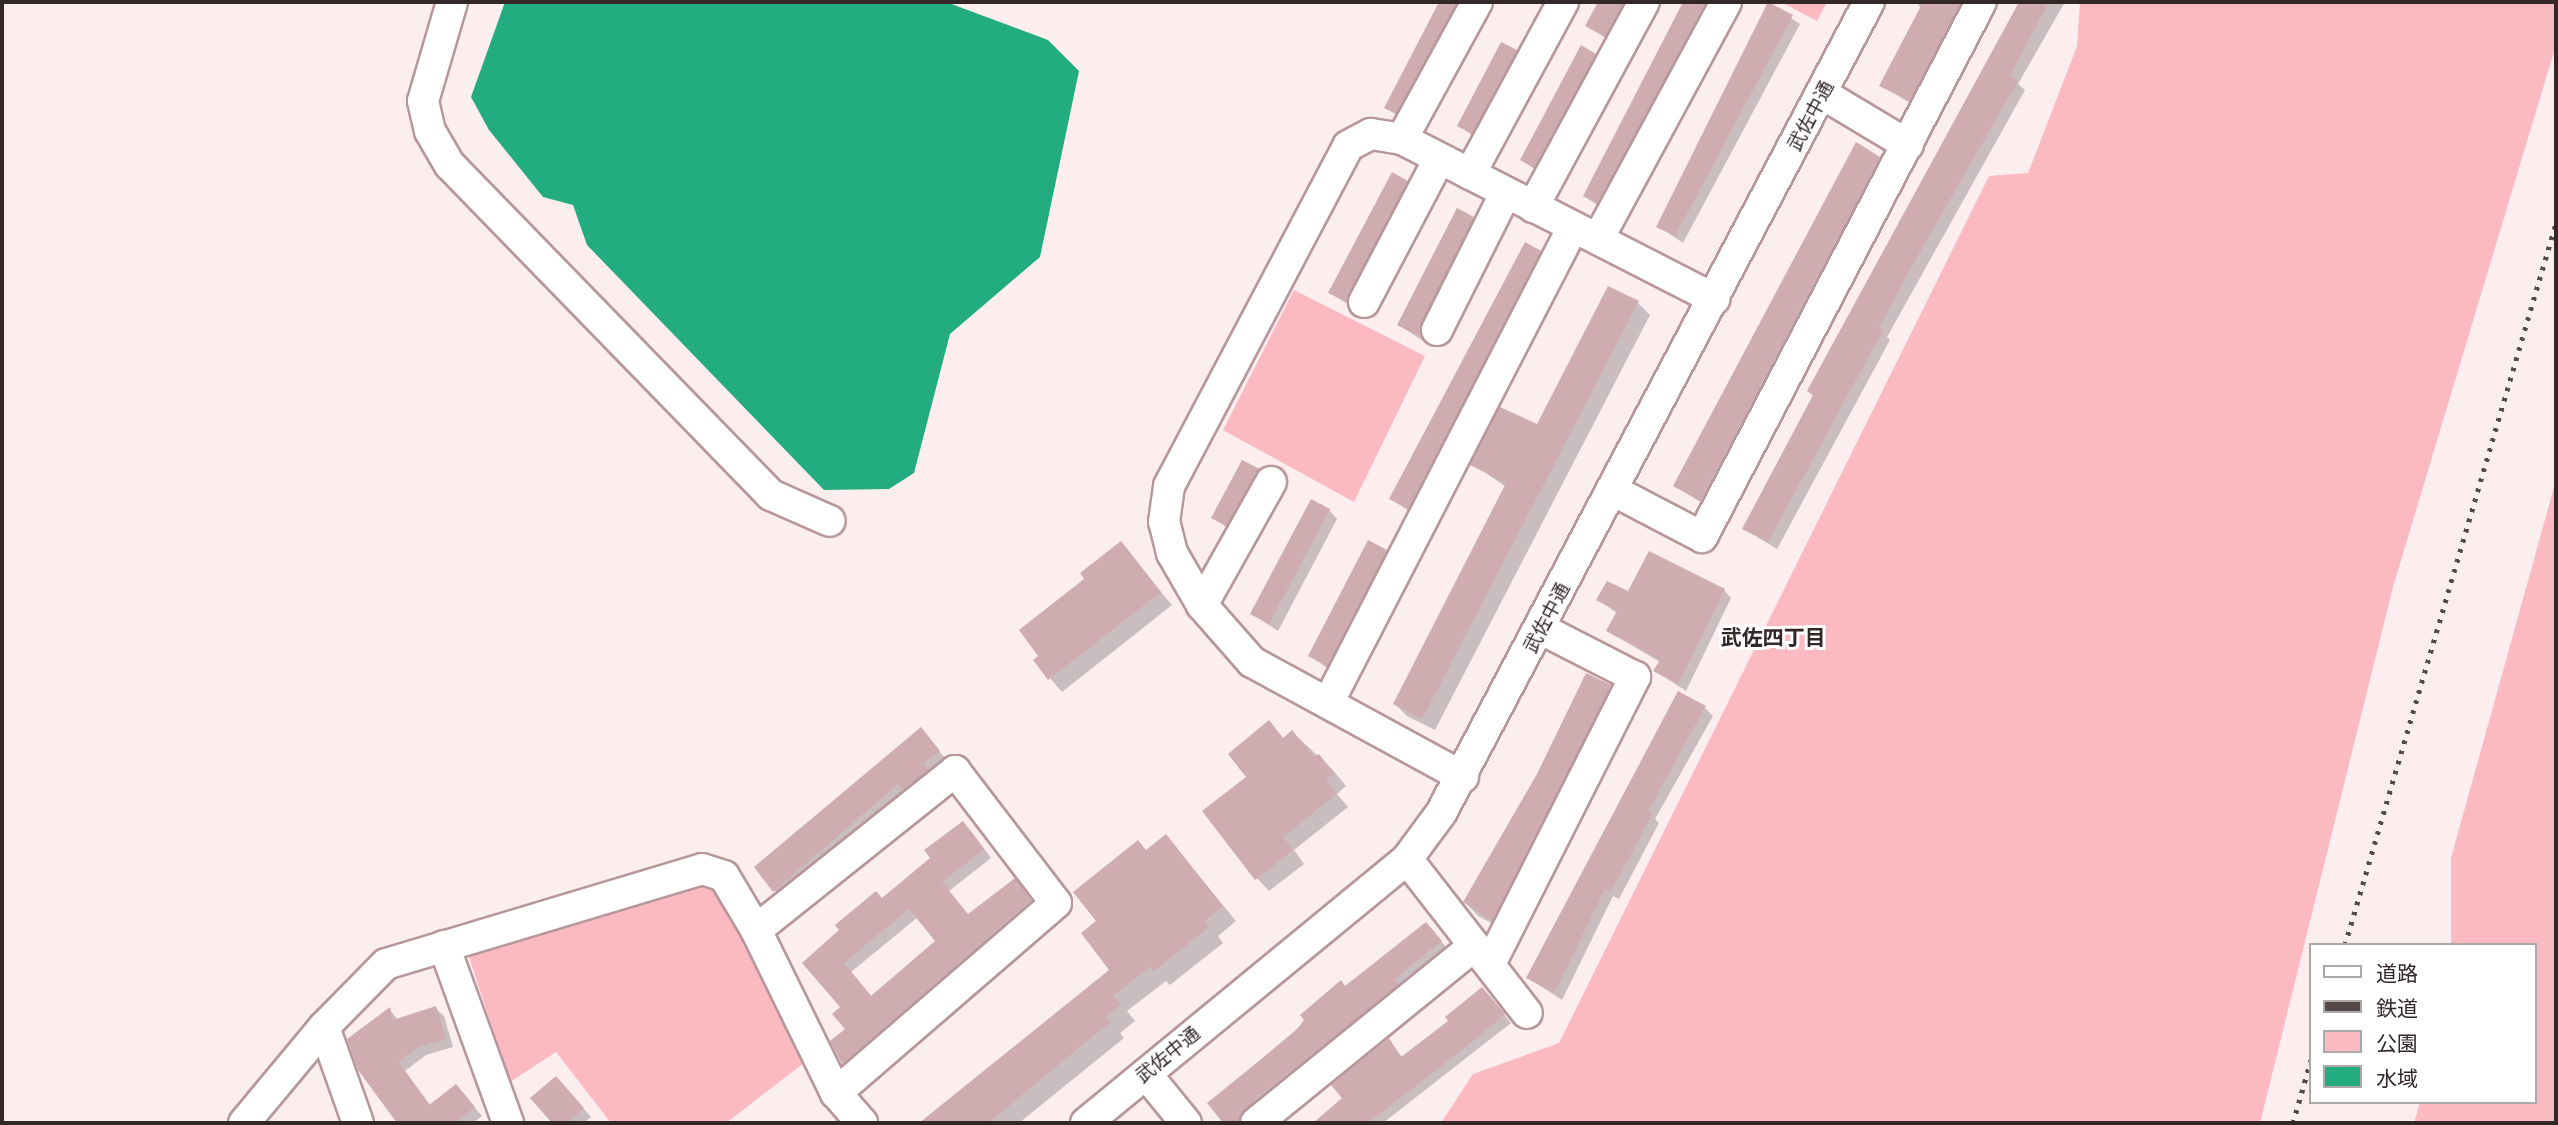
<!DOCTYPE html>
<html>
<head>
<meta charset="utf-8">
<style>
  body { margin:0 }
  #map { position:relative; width:2558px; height:1125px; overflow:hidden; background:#fcedef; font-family:"Roboto Condensed","Noto Sans JP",sans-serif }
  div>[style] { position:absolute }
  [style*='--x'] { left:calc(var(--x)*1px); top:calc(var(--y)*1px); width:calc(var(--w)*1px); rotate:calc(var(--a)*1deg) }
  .green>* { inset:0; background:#fbbac2 }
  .water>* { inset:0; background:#24ac81 }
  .shadow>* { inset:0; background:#0003 }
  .building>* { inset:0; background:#ceacb0 }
  .roads { filter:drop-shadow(2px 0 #b7979b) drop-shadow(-2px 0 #b7979b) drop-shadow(0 2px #b7979b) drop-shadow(0 -2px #b7979b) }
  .minor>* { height:30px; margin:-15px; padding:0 15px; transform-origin:15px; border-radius:15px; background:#fff }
  .rail>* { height:5px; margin-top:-2.5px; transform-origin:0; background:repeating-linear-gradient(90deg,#56494a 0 3.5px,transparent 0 10.5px) }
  span { translate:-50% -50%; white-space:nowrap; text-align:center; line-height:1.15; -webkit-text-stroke:6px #fff; paint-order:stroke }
  .street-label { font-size:19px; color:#332728 }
  .neighbourhood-label { font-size:21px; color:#332728; font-weight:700 }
  .frame { position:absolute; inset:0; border:4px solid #332728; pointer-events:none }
  .legend { position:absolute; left:2309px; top:943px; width:228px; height:161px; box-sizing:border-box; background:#fff; border:2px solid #ada9a9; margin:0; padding:9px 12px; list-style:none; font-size:21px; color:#332728 }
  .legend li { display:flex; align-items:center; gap:14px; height:35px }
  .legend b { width:35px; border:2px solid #ada9a9 }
</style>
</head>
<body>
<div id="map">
  <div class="green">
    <i style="clip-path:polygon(1781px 2px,1827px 2px,1817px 21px)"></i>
    <i style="clip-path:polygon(2080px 2px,2556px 2px,2556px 45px,2393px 587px,2260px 1123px,1441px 1123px,1473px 1074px,1559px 1043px,1989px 176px,2028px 173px,2077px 46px)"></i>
    <i style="clip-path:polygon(1294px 290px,1425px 356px,1354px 502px,1223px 430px)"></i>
    <i style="clip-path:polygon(2556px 480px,2556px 1123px,2414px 1123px,2420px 1102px,2535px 1102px,2535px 945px,2451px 945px,2451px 858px)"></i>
    <i style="clip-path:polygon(687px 880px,723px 890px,804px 1063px,726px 1123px,611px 1123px,556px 1052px,510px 1082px,468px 954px)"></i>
  </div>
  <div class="water">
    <i style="clip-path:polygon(505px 2px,946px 2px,1048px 40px,1079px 71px,1040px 257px,950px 334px,914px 473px,889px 489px,824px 490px,587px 245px,573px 205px,543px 197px,489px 130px,471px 97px)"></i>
  </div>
  <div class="shadow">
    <i style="clip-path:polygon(1441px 2px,1473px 2px,1405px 121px,1386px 107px)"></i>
    <i style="clip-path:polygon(1600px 2px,1638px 2px,1614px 44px,1587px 25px)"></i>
    <i style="clip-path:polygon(1685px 2px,1724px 2px,1608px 213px,1585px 196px)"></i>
    <i style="clip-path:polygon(1917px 2px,1973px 2px,1918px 108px,1882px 86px,1921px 9px)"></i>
    <i style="clip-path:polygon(2020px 2px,2065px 2px,2018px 84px,2025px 90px,1887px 337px,1890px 340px,1777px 549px,1744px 529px)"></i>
    <i style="clip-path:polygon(1768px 4px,1800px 24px,1683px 243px,1658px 226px)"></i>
    <i style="clip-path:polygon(1516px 52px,1524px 60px,1481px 141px,1459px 126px)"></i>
    <i style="clip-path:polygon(1595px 55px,1603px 63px,1543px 175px,1522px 160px)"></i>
    <i style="clip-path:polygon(1857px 145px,1887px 166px,1708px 507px,1675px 486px)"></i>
    <i style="clip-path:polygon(1407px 182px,1415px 190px,1355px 309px,1330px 293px)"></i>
    <i style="clip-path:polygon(1473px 219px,1481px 227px,1426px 343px,1399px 325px)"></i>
    <i style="clip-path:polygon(1540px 252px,1553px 265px,1421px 520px,1392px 499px)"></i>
    <i style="clip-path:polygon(1638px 303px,1650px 315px,1435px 730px,1407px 716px,1395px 704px,1506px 487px,1473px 464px,1538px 427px)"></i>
    <i style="clip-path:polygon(1259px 471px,1267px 479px,1235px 533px,1214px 518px)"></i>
    <i style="clip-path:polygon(1329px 510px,1337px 519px,1278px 631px,1252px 614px)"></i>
    <i style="clip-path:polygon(1120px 543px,1172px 605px,1062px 692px,1035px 661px,1086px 579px)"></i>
    <i style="clip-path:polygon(1386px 552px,1399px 564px,1340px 677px,1310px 656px)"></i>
    <i style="clip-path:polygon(1724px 590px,1731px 598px,1686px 691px,1655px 671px,1660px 662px,1608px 631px,1618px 614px,1599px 600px,1629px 593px)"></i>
    <i style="clip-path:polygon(1587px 675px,1619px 695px,1501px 928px,1478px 916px,1465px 902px,1539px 775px)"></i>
    <i style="clip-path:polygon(1705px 708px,1713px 716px,1655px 819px,1659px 823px,1619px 899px,1613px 896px,1562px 1000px,1528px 978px)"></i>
    <i style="clip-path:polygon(1269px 723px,1284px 739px,1292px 732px,1332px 769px,1346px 786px,1337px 794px,1348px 807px,1294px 850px,1304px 864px,1269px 891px,1257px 878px,1248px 777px)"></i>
    <i style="clip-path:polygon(929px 737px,946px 760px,782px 898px,774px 890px)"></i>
    <i style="clip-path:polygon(evenodd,971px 831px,991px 858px,949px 891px,969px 916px,1022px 889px,1038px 909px,852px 1071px,832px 1042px,847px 1030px,843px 1007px,804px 963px,971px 831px,918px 917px,938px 942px,872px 997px,851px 972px,918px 917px)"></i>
    <i style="clip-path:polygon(1166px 836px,1236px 921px,1218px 936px,1223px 943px,1170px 985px,1166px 981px,1127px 1011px,1135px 1021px,1120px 1033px,1124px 1038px,1019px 1123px,922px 1123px,1112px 970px,1099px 921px,1147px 852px)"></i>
    <i style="clip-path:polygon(1434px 932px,1448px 950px,1245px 1123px,1225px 1123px,1210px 1103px,1346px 987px)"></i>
    <i style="clip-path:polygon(1490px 997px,1511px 1023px,1383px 1123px,1318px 1123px,1344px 1099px,1388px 1040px,1403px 1058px)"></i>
    <i style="clip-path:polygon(435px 1008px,444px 1016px,453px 1047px,426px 1055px,405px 1071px,431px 1106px,456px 1086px,482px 1116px,473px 1123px,399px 1123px,359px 1069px,390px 1010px,398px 1020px)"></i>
    <i style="clip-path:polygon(564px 1086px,591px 1117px,584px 1123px,554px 1123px,533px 1098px)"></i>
  </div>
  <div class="building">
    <i style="clip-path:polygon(1439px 2px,1457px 2px,1396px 114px,1384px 108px)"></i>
    <i style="clip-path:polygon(1598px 2px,1624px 2px,1605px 37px,1585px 26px)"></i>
    <i style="clip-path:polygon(1683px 2px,1706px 2px,1597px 204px,1583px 196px)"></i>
    <i style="clip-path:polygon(1768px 2px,1793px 15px,1675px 236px,1656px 227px)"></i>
    <i style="clip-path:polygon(1923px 2px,1961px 2px,1910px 101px,1879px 86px)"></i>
    <i style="clip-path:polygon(2019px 2px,2049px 2px,2010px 76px,2018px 81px,1909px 271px,1879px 328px,1883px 330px,1768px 542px,1742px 529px,1813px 395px,1807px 391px)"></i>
    <i style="clip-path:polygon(1501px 42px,1517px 50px,1472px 134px,1457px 126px)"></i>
    <i style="clip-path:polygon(1581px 45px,1596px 54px,1534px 168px,1520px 160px)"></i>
    <i style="clip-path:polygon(1856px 142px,1880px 157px,1700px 501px,1673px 486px)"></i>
    <i style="clip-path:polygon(1392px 172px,1408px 181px,1347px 302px,1328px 293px)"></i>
    <i style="clip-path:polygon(1457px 208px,1474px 217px,1418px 336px,1397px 325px)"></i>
    <i style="clip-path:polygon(1525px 242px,1541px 251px,1408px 509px,1389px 499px)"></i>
    <i style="clip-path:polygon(1608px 286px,1639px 301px,1422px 719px,1393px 704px,1506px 483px,1470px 465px,1500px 407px,1537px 424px)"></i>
    <i style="clip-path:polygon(1242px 460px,1260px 469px,1226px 526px,1211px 518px)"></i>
    <i style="clip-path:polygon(1311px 499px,1330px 509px,1269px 624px,1250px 614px)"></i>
    <i style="clip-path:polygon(1368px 540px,1387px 550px,1327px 666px,1308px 656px)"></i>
    <i style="clip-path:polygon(1121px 541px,1161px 592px,1048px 680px,1033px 660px,1038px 656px,1019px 630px,1084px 579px,1080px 573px)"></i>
    <i style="clip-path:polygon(1649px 551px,1725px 589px,1678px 684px,1653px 671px,1660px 660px,1606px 631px,1617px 611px,1596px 600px,1607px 581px,1628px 591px)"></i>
    <i style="clip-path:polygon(1586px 673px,1611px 685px,1492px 921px,1463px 902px,1537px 774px)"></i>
    <i style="clip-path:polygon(1678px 691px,1706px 706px,1648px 811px,1652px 814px,1611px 892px,1605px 889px,1554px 993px,1526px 978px)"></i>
    <i style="clip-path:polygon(1269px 720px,1283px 738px,1292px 730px,1314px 757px,1319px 754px,1334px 773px,1326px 780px,1336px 794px,1283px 837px,1293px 850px,1255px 880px,1202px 811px,1246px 777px,1228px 754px)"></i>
    <i style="clip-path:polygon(921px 727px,940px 751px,923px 764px,928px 770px,903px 790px,898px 784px,773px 892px,754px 867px)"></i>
    <i style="clip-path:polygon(evenodd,963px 821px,984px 849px,942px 882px,968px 914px,1015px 878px,1031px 900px,842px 1064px,830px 1041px,845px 1029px,832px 1014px,840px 1007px,802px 963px,839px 930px,835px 925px,876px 891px,882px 898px,930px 858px,924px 850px,963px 821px,909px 909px,935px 941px,871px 996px,844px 963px,909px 909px)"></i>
    <i style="clip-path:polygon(1166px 834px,1223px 906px,1204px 921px,1209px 927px,1154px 971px,1150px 967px,1113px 996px,1121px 1005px,1106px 1017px,1110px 1022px,988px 1123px,919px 1123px,1109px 970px,1081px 933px,1096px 921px,1073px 892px,1138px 840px,1146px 850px)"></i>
    <i style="clip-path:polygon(1426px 922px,1442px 941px,1394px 979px,1398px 984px,1369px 1009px,1254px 1100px,1239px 1123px,1223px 1123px,1207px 1103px,1296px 1031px,1304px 1020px,1300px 1015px,1341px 980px,1345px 986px)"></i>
    <i style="clip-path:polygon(1482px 987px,1505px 1014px,1468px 1045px,1368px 1123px,1313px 1123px,1342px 1098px,1331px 1085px,1389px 1038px,1401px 1057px,1448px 1021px,1445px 1017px)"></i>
    <i style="clip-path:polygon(436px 1006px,446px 1039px,418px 1047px,399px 1062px,429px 1105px,456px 1084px,475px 1107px,455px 1123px,397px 1123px,358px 1070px,347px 1039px,390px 1007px,393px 1020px)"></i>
    <i style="clip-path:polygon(556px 1076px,584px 1108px,566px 1123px,552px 1123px,530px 1098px)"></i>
  </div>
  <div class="roads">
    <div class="minor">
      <i style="--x:452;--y:2;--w:103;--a:106.3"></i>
      <i style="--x:423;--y:101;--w:31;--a:77"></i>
      <i style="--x:430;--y:131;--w:39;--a:60"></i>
      <i style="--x:450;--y:165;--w:460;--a:45.8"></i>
      <i style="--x:771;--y:495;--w:64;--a:23.8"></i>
      <i style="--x:1823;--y:94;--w:99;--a:31"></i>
      <i style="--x:1402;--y:139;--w:156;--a:-61.3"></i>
      <i style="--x:1470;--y:174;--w:196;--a:-61.6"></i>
      <i style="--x:1533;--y:207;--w:233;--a:-61.6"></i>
      <i style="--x:1598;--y:239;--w:269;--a:-61.6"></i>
      <i style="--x:1364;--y:302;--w:161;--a:-62.3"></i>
      <i style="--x:1437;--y:330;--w:154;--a:-63.4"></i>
      <i style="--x:1614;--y:491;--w:99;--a:27.6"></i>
      <i style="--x:1702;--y:537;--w:603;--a:-62.46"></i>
      <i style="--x:1202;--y:605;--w:141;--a:-60.7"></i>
      <i style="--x:1328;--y:703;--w:535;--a:-62.76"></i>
      <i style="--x:1463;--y:777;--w:240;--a:-151.4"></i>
      <i style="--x:1252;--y:662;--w:76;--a:-131.3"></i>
      <i style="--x:1202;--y:605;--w:60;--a:-120"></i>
      <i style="--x:1172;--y:553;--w:32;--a:-104"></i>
      <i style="--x:1164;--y:522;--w:36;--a:-82"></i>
      <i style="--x:1169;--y:486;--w:384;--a:-62.2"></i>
      <i style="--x:1348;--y:146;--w:26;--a:-28"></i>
      <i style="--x:1371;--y:134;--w:31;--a:9"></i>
      <i style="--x:1402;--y:139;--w:351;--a:27.1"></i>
      <i style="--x:1407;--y:859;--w:195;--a:52.1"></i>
      <i style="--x:756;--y:930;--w:255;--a:-38.6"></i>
      <i style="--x:955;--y:771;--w:166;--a:52.6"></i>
      <i style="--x:1056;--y:903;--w:291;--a:139.2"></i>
      <i style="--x:444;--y:946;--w:188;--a:70.1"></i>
      <i style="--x:1490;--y:964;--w:322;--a:-63.2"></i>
      <i style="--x:1635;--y:677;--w:106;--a:-152.9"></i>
      <i style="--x:324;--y:1027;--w:102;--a:70.5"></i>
      <i style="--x:1146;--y:1074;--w:63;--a:50.8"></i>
      <i style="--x:244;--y:1123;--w:125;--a:-50.2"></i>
      <i style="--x:324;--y:1027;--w:88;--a:-45.5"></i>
      <i style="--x:386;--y:964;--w:330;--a:-16.7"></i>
      <i style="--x:702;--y:869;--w:23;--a:18"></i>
      <i style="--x:724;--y:876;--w:63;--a:59.3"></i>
      <i style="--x:756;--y:930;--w:182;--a:63.9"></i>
      <i style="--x:836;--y:1093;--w:40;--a:49"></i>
      <i style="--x:1086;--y:1123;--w:416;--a:-39.4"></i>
      <i style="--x:1407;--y:859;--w:57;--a:-53.5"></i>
      <i style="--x:1441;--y:813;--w:917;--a:-62.18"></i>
      <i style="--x:1256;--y:1123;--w:281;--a:-39.1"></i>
    </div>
  </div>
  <div class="rail">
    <i style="--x:2345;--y:945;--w:752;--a:-73.71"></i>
    <i style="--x:2293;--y:1123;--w:66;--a:-74.1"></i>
  </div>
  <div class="street-label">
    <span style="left:1811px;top:116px;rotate:-62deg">武佐中通</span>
    <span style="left:1547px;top:618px;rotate:-62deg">武佐中通</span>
    <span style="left:1168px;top:1055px;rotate:-39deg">武佐中通</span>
  </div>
  <div class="neighbourhood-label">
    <span style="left:1773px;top:638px">武佐四丁目</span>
  </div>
  <div class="frame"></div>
  <ul class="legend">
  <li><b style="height:9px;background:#fff"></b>道路</li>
  <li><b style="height:9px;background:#56494a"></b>鉄道</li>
  <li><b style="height:19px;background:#fbbac2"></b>公園</li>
  <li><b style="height:19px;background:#24ac81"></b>水域</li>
  </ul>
</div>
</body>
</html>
